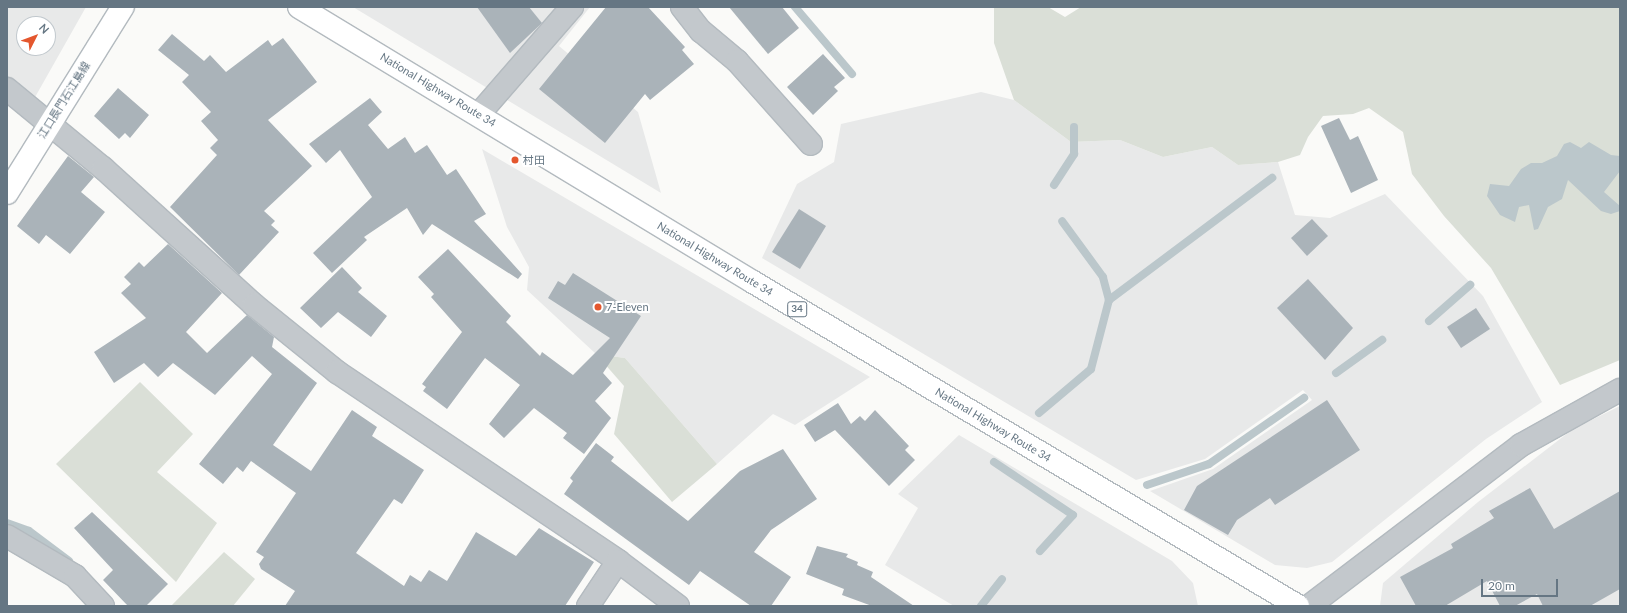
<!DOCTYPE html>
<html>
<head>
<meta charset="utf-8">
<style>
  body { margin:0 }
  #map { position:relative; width:1627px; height:613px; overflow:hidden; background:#fafaf8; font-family:Lato,"Noto Sans JP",sans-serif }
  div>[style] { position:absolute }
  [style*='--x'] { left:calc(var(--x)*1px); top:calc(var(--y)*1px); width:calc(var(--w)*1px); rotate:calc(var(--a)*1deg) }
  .built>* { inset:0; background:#e8e9e9 }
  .green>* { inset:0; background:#dadfd7 }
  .water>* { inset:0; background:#bbc7cb }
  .stream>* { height:8px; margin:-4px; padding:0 4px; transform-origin:4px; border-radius:4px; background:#bbc7cb }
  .building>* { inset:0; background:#aab3b9 }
  .roads { filter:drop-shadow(1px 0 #b3babf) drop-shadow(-1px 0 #b3babf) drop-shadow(0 1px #b3babf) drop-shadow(0 -1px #b3babf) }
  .minor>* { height:22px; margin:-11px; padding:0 11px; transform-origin:11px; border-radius:11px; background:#c3c8cc }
  .tertiary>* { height:22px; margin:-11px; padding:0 11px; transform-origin:11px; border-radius:11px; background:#c3c8cc }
  .secondary>* { height:22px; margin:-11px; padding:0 11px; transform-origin:11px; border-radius:11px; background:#fff }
  .trunk>* { height:22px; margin:-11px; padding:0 11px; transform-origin:11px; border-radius:11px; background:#fff }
  .dots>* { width:11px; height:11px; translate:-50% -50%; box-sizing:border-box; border:2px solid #fff; border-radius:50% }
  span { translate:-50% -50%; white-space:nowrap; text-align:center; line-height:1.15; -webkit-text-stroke:4px #fff; paint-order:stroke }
  .shield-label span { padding:1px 3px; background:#fff; border:1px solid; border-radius:3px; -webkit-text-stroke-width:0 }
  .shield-label { font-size:10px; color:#657683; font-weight:700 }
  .street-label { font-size:11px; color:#657683 }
  .poi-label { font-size:11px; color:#657683 }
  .left { translate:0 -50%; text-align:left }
  .frame { position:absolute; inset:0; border:8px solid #657683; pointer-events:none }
  .north { position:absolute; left:16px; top:16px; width:40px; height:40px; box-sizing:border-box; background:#fff; border:1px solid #c1c8cd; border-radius:50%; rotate:48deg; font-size:11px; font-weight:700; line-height:16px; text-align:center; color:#657683 }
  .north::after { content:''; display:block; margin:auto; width:14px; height:18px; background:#e4572e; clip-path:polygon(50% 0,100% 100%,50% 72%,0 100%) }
  .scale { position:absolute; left:1481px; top:579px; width:77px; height:18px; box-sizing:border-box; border:2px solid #657683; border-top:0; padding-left:5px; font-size:12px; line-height:14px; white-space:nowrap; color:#657683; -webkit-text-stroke:3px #fff; paint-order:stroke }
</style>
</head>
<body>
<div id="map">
  <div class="built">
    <i style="clip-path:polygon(evenodd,7px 7px,86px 7px,34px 99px,7px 78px,7px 7px,24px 24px,48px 24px,48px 48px,24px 48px,24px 24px)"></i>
    <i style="clip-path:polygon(353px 7px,590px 7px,559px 46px,638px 112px,661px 193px)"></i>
    <i style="clip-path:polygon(981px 92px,1014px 100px,1071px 142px,1120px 140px,1163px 157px,1212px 147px,1238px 165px,1278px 162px,1295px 215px,1330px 218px,1385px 194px,1483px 296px,1542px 402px,1486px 439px,1332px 562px,1307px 568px,1275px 565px,1150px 491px,1213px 469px,1312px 400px,1303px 390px,1205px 459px,1136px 480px,762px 258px,797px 184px,834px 162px,841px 124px)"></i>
    <i style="clip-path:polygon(482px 149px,870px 377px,795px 425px,773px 414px,717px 464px,625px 358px,596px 354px,527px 290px,529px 267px,507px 227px)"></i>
    <i style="clip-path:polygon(1620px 406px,1620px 606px,1380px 606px,1383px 583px,1478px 502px,1573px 429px)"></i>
    <i style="clip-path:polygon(959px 435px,1172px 561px,1193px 583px,1198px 606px,954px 606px,885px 565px,918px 508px,898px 494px)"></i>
  </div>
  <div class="green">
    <i style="clip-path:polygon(994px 7px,1048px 7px,1065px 17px,1081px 7px,1620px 7px,1620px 360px,1560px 385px,1491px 268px,1444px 216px,1412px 174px,1403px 132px,1369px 108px,1353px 114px,1323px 116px,1308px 137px,1300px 155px,1278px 162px,1238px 165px,1212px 147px,1163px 157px,1120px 140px,1071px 142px,1014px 100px,994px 43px)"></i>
    <i style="clip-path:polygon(596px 354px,625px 358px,717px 464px,672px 502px,614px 434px,624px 386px)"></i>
    <i style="clip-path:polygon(140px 382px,193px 434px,157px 472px,217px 523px,176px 582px,56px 464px)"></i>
    <i style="clip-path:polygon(224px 552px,255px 579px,233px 606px,171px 606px)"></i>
  </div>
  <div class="water">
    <i style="clip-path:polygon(1570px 142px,1581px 148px,1589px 142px,1611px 155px,1620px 156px,1620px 171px,1604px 192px,1620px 206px,1620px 211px,1611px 214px,1601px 211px,1568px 180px,1562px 199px,1548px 207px,1538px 229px,1534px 230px,1529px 205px,1519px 207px,1515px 222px,1500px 215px,1487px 196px,1490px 184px,1509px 186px,1521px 169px,1531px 163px,1542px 163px,1557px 156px,1564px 144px)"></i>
  </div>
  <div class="stream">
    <i style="--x:795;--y:7;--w:88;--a:49.6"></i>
    <i style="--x:1054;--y:185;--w:37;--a:-57"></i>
    <i style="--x:1074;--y:154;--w:27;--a:-90"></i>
    <i style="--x:1109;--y:300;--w:204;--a:-36.8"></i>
    <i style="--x:1429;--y:321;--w:55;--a:-41.3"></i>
    <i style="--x:1336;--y:373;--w:57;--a:-35.7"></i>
    <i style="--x:1039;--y:413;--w:68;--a:-40.2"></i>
    <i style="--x:1091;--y:369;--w:71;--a:-75.4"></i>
    <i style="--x:1109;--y:300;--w:24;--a:-105"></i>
    <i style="--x:1103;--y:277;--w:69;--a:-126.2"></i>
    <i style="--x:994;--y:462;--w:95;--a:33.9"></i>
    <i style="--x:1073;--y:515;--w:49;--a:132.5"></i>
    <i style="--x:1147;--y:485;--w:65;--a:-18.7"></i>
    <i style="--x:1209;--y:464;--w:116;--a:-34.8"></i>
    <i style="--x:7;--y:523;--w:23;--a:20"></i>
    <i style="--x:29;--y:531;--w:50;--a:36.9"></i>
    <i style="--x:981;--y:606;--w:34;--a:-52"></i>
  </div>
  <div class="building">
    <i style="clip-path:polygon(477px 7px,529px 7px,542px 23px,510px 53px)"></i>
    <i style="clip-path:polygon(606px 7px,648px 7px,685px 47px,682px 50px,694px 64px,650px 100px,645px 94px,605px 143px,539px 89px)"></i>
    <i style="clip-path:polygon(729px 7px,782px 7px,799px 28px,768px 54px)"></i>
    <i style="clip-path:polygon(172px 34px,204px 61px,210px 55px,226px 72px,268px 40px,272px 46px,283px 38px,317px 82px,268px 120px,312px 166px,264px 211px,275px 221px,271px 225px,279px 232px,239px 275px,170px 207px,217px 155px,210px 148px,218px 140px,201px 121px,211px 112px,182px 82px,189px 75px,158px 50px)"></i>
    <i style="clip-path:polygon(823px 54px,845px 78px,834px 87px,838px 91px,813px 115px,787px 87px)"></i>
    <i style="clip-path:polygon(118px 88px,149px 115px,130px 138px,125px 133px,119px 139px,94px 116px)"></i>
    <i style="clip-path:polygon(370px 98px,382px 112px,368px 125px,388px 149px,405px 137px,415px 153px,427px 145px,447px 175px,456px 169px,486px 214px,474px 221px,522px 274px,518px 279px,432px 224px,423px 235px,407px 208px,364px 237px,367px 240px,332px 273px,313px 253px,372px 197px,340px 150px,326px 163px,309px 144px)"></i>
    <i style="clip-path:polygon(1339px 118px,1350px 140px,1358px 136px,1378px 180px,1351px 193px,1321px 126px)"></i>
    <i style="clip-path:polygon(68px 156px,94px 177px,81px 192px,105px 212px,70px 254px,46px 235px,39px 244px,17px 226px)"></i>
    <i style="clip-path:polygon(799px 209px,826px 226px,800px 269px,772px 252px)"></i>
    <i style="clip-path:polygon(1312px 219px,1328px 236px,1307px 256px,1291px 238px)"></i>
    <i style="clip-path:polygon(168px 244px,222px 293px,186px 332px,207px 353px,247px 315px,274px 337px,272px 347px,317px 383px,273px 445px,311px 471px,352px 410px,377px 427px,372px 436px,424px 470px,402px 504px,394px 499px,356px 553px,404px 586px,410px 575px,421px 582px,429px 570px,447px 581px,476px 532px,516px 556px,539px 528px,594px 562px,565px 606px,285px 606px,295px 591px,261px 569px,259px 564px,264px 557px,256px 552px,296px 493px,251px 461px,243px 472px,237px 467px,223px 484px,199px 464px,272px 374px,252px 356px,215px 395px,173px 363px,158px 377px,144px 363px,114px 383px,94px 352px,146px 318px,121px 293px,131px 284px,124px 277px,139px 262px,144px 267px)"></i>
    <i style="clip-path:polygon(448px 249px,511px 316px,506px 322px,540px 356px,542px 352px,573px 375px,610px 338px,548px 298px,558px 281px,565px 285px,573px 273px,641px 316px,603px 373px,612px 383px,595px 401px,611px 418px,584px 454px,563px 438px,567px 433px,534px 408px,504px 438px,489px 424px,520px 385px,485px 358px,447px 409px,423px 391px,426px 387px,422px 384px,462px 332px,431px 297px,434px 294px,418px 277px)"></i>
    <i style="clip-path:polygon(342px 267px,362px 288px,358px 292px,387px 316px,371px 337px,338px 312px,321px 328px,300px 308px)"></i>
    <i style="clip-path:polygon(1308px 279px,1353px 328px,1325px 360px,1277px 308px)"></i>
    <i style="clip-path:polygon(1476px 308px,1490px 329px,1461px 348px,1447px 327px)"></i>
    <i style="clip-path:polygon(1327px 400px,1360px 450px,1275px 505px,1270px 498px,1237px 520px,1228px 535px,1184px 510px,1197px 486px)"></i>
    <i style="clip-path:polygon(838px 403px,851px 424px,860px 416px,865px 421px,875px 410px,909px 446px,905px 450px,915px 460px,889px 486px,835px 430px,815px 442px,804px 425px)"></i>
    <i style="clip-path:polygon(596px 443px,614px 457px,611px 461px,688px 521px,740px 471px,783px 449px,817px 499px,771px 530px,754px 552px,791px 577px,771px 606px,751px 606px,700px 571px,689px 585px,564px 494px,573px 481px,570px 478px)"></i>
    <i style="clip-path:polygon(1530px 488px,1554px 529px,1620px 491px,1620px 589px,1590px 606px,1543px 606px,1537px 594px,1515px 606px,1500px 606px,1487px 581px,1445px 606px,1416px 606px,1400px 577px,1453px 548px,1451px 544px,1494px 518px,1489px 511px)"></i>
    <i style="clip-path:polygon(92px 512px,168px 584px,146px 606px,128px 606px,103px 580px,113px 570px,74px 528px)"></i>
    <i style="clip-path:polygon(817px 546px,848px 554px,846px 557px,858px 562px,857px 565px,873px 572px,871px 577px,914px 606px,872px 606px,842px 595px,844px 589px,806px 574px)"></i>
  </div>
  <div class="roads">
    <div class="minor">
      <i style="--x:682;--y:7;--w:31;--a:52"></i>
      <i style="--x:701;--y:31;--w:47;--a:39.8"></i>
      <i style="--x:737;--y:61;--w:111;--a:48.3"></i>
      <i style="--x:7;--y:89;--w:124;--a:39.5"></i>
      <i style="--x:103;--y:168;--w:204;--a:42.2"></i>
      <i style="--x:254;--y:305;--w:107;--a:38.9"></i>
      <i style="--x:337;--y:372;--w:339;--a:33.9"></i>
      <i style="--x:618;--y:561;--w:75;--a:36.9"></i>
      <i style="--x:479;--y:114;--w:142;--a:-49"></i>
      <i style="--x:7;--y:536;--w:79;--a:30.5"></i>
      <i style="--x:75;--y:576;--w:41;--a:47"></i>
      <i style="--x:588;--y:606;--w:54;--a:-56.3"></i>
    </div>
    <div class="tertiary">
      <i style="--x:1309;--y:606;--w:266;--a:-37.2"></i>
      <i style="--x:1521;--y:445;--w:113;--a:-29.1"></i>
    </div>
    <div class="secondary">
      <i style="--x:7;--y:193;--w:219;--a:-58.1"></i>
    </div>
    <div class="trunk">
      <i style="--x:299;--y:7;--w:531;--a:31.2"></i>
      <i style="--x:753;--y:282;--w:634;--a:30.73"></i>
    </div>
  </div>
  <div class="dots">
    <i style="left:515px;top:160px;background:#e4572e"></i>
    <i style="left:598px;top:307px;background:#e4572e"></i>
  </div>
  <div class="shield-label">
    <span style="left:797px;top:309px">34</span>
  </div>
  <div class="street-label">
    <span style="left:438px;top:90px;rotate:31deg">National Highway Route 34</span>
    <span style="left:64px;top:100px;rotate:-58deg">江口長門石江島線</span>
    <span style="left:715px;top:259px;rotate:31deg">National Highway Route 34</span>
    <span style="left:993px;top:425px;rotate:31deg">National Highway Route 34</span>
  </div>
  <div class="poi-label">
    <span class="left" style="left:523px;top:160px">村田</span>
    <span class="left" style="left:606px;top:307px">7-Eleven</span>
  </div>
  <div class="frame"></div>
  <div class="north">N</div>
  <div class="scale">20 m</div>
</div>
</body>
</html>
